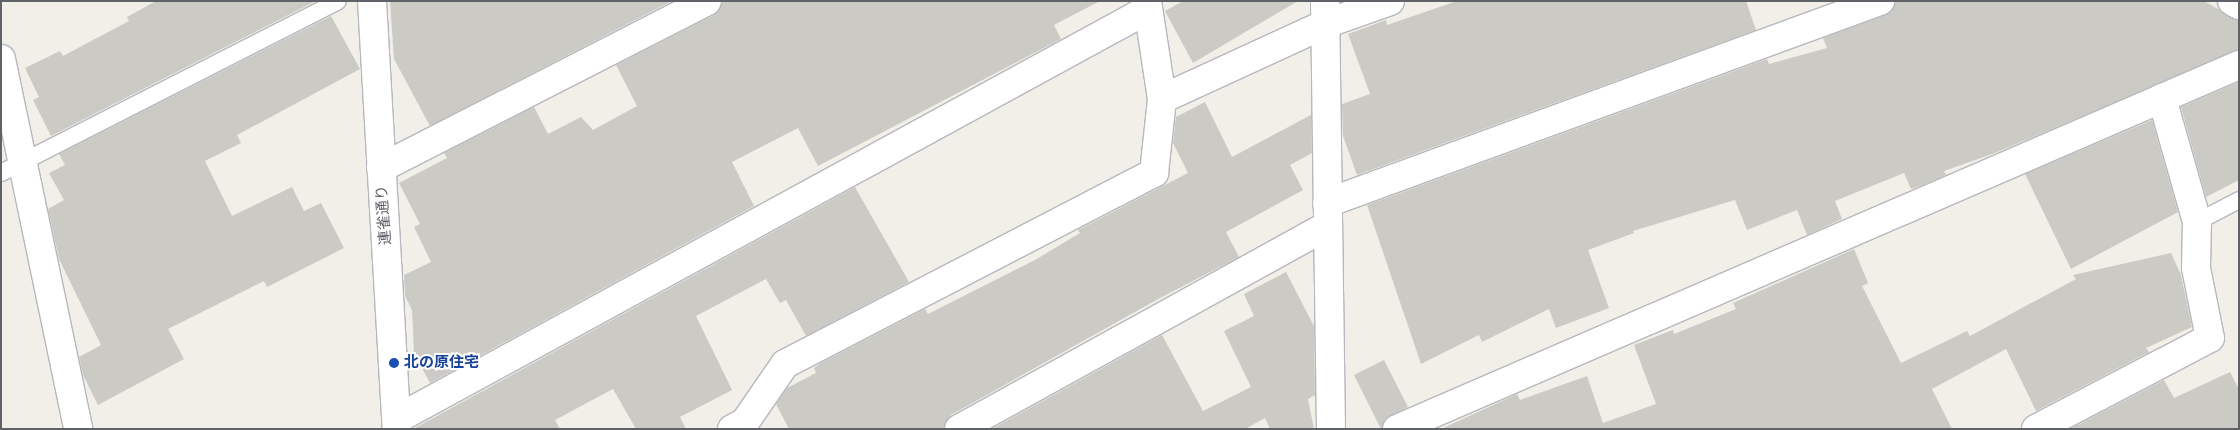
<!DOCTYPE html>
<html>
<head>
<meta charset="utf-8">
<style>
  body { margin:0 }
  #map { position:relative; width:2240px; height:430px; overflow:hidden; background:#f1efe8; font-family:Figtree,"Noto Sans JP",sans-serif }
  div>[style] { position:absolute }
  [style*='--x'] { left:calc(var(--x)*1px); top:calc(var(--y)*1px); width:calc(var(--w)*1px); rotate:calc(var(--a)*1deg) }
  .building>* { inset:0; background:#cccac5 }
  .roads { filter:drop-shadow(1px 0 #b5b8bc) drop-shadow(-1px 0 #b5b8bc) drop-shadow(0 1px #b5b8bc) drop-shadow(0 -1px #b5b8bc) }
  .lane>* { height:16px; margin:-8px; padding:0 8px; transform-origin:8px; border-radius:8px; background:#fff }
  .street>* { height:28px; margin:-14px; padding:0 14px; transform-origin:14px; border-radius:14px; background:#fff }
  .secondary>* { height:28px; margin:-14px; padding:0 14px; transform-origin:14px; border-radius:14px; background:#fff }
  .dots>* { width:14px; height:14px; translate:-50% -50%; box-sizing:border-box; border:2px solid #fff; border-radius:50% }
  span { translate:-50% -50%; white-space:nowrap; text-align:center; line-height:1.15; -webkit-text-stroke:4px #fff; paint-order:stroke }
  .street-label { font-size:15px; color:#5f6368 }
  .transit-label { font-size:15px; color:#164399; font-weight:700 }
  .left { translate:0 -50%; text-align:left }
  .frame { position:absolute; inset:0; border:2px solid #5f6368; pointer-events:none }
</style>
</head>
<body>
<div id="map">
  <div class="building">
    <i style="clip-path:polygon(156px 1px,316px 1px,51px 136px,33px 100px,39px 97px,25px 68px,60px 51px,63px 56px,129px 21px,127px 17px)"></i>
    <i style="clip-path:polygon(390px 1px,672px 1px,430px 126px,394px 59px)"></i>
    <i style="clip-path:polygon(723px 1px,1100px 1px,1054px 25px,1061px 39px,818px 166px,798px 128px,732px 162px,754px 206px,430px 383px,414px 353px,412px 310px,405px 296px,404px 275px,431px 262px,414px 227px,420px 224px,399px 183px,447px 158px,444px 153px,534px 107px,548px 134px,581px 117px,593px 130px,637px 106px,616px 65px,714px 15px)"></i>
    <i style="clip-path:polygon(1183px 1px,1298px 1px,1193px 63px,1165px 11px)"></i>
    <i style="clip-path:polygon(1457px 1px,1746px 1px,1756px 30px,1357px 175px,1343px 136px,1342px 104px,1370px 94px,1348px 34px,1386px 20px,1387px 25px)"></i>
    <i style="clip-path:polygon(1895px 1px,2204px 1px,2239px 21px,2239px 50px,1995px 153px,1944px 171px,1946px 175px,1923px 185px,1911px 189px,1904px 173px,1835px 201px,1842px 219px,1807px 235px,1797px 210px,1747px 230px,1735px 200px,1633px 231px,1634px 233px,1588px 250px,1609px 308px,1556px 328px,1549px 309px,1482px 342px,1479px 335px,1421px 364px,1367px 205px,1767px 59px,1769px 64px,1827px 48px,1823px 38px,1886px 15px,1892px 11px)"></i>
    <i style="clip-path:polygon(331px 16px,360px 69px,237px 135px,241px 143px,205px 161px,232px 216px,292px 187px,304px 211px,321px 203px,344px 248px,267px 287px,264px 281px,168px 329px,184px 359px,98px 405px,83px 375px,79px 357px,101px 345px,59px 259px,48px 209px,64px 200px,49px 173px,65px 165px,59px 154px)"></i>
    <i style="clip-path:polygon(2239px 82px,2239px 180px,2206px 197px,2181px 107px)"></i>
    <i style="clip-path:polygon(1205px 102px,1232px 157px,1311px 115px,1312px 153px,1290px 165px,1303px 190px,1226px 232px,1239px 257px,1160px 298px,951px 415px,943px 429px,789px 429px,776px 404px,787px 388px,816px 373px,814px 368px,821px 363px,925px 309px,928px 314px,1035px 260px,1080px 233px,1078px 230px,1188px 173px,1173px 143px,1176px 117px)"></i>
    <i style="clip-path:polygon(2152px 120px,2178px 212px,2071px 269px,2025px 174px)"></i>
    <i style="clip-path:polygon(855px 187px,909px 282px,806px 336px,786px 300px,780px 303px,766px 279px,696px 316px,732px 390px,680px 417px,686px 429px,636px 429px,613px 389px,555px 420px,560px 429px,413px 429px)"></i>
    <i style="clip-path:polygon(1854px 249px,1868px 283px,1862px 286px,1901px 363px,1967px 331px,1970px 336px,2076px 279px,2073px 275px,2171px 253px,2181px 275px,2192px 327px,2146px 348px,2149px 352px,2036px 411px,2006px 349px,1932px 389px,1952px 429px,1441px 429px,1517px 394px,1520px 400px,1587px 376px,1603px 423px,1656px 404px,1634px 345px,1673px 330px,1674px 334px,1736px 309px,1733px 303px)"></i>
    <i style="clip-path:polygon(1286px 272px,1314px 326px,1315px 395px,1308px 399px,1314px 429px,1270px 429px,1265px 418px,1245px 429px,992px 429px,1162px 335px,1203px 411px,1251px 387px,1224px 331px,1254px 316px,1244px 294px)"></i>
    <i style="clip-path:polygon(1384px 360px,1408px 407px,1385px 419px,1381px 429px,1354px 375px)"></i>
    <i style="clip-path:polygon(2230px 372px,2239px 389px,2239px 429px,2070px 429px,2164px 380px,2174px 398px)"></i>
  </div>
  <div class="roads">
    <div class="lane">
      <i style="--x:1;--y:173;--w:378;--a:-27"></i>
      <i style="--x:2197;--y:222;--w:47;--a:-27.6"></i>
    </div>
    <div class="street">
      <i style="--x:1325;--y:1;--w:428;--a:89.2"></i>
      <i style="--x:2232;--y:1;--w:8;--a:30"></i>
      <i style="--x:1;--y:59;--w:378;--a:78.2"></i>
      <i style="--x:1162;--y:99;--w:179;--a:-24.7"></i>
      <i style="--x:1325;--y:24;--w:69;--a:-19.5"></i>
      <i style="--x:381;--y:168;--w:366;--a:-27.1"></i>
      <i style="--x:1327;--y:203;--w:589;--a:-20.07"></i>
      <i style="--x:397;--y:419;--w:854;--a:-28.61"></i>
      <i style="--x:732;--y:429;--w:15;--a:-28"></i>
      <i style="--x:745;--y:422;--w:70;--a:-55.4"></i>
      <i style="--x:785;--y:364;--w:416;--a:-27.4"></i>
      <i style="--x:1154;--y:173;--w:74;--a:-83.8"></i>
      <i style="--x:1162;--y:99;--w:99;--a:-98.7"></i>
      <i style="--x:959;--y:429;--w:420;--a:-28.9"></i>
      <i style="--x:1397;--y:429;--w:917;--a:-23.38"></i>
      <i style="--x:2036;--y:429;--w:196;--a:-27.6"></i>
      <i style="--x:2210;--y:338;--w:71;--a:-101.3"></i>
      <i style="--x:2196;--y:268;--w:46;--a:-88.8"></i>
      <i style="--x:2197;--y:222;--w:129;--a:-105.8"></i>
    </div>
    <div class="secondary">
      <i style="--x:372;--y:1;--w:429;--a:86.7"></i>
    </div>
  </div>
  <div class="dots">
    <i style="left:394px;top:363px;background:#1a4fb4"></i>
  </div>
  <div class="street-label">
    <span style="left:384px;top:215px;rotate:-94deg">連雀通り</span>
  </div>
  <div class="transit-label">
    <span class="left" style="left:404px;top:363px">北の原住宅</span>
  </div>
  <div class="frame"></div>
</div>
</body>
</html>
